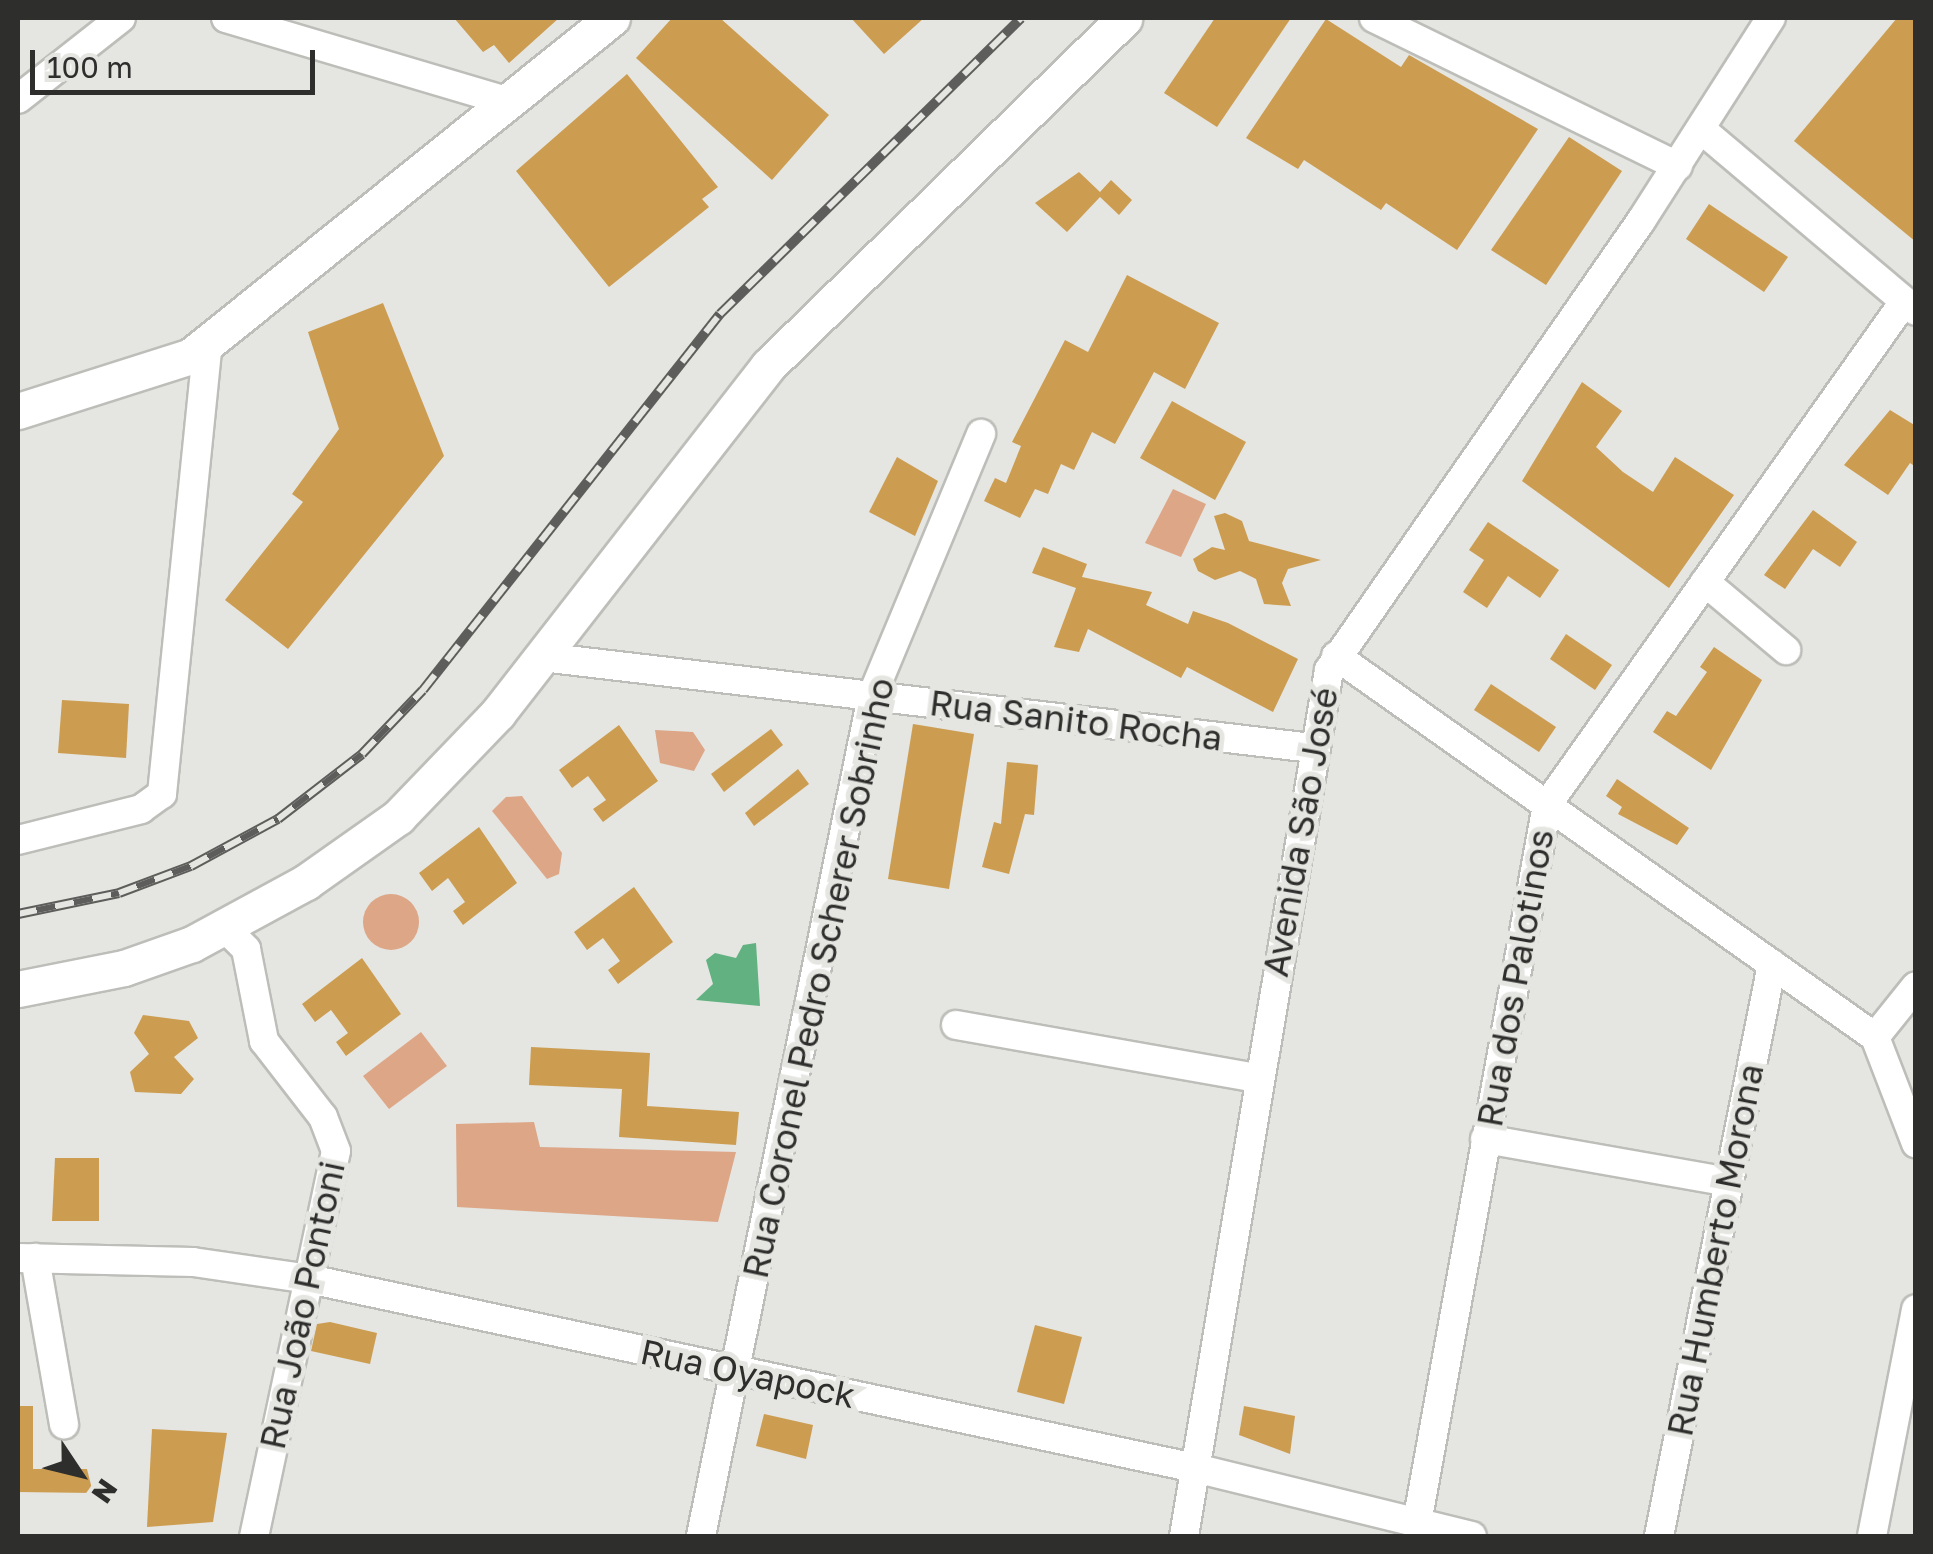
<!DOCTYPE html>
<html>
<head>
<meta charset="utf-8">
<style>
  body { margin:0 }
  #map { position:relative; width:1933px; height:1554px; overflow:hidden; background:#e5e5e1; font-family:"Golos Text",sans-serif }
  div>[style] { position:absolute }
  [style*='--x'] { left:calc(var(--x)*1px); top:calc(var(--y)*1px); width:calc(var(--w)*1px); rotate:calc(var(--a)*1deg) }
  .green>* { inset:0; background:#dda686 }
  .round { border-radius:50% }
  .water>* { inset:0; background:#61b280 }
  .building>* { inset:0; background:#cc9d51 }
  .roads { filter:drop-shadow(2px 0 #bdbdb9) drop-shadow(-2px 0 #bdbdb9) drop-shadow(0 2px #bdbdb9) drop-shadow(0 -2px #bdbdb9) }
  .minor>* { height:28px; margin:-14px; padding:0 14px; transform-origin:14px; border-radius:14px; background:#fff }
  .major>* { height:35px; margin:-17.5px; padding:0 17.5px; transform-origin:17.5px; border-radius:17.5px; background:#fff }
  .rail>* { height:10px; margin-top:-5px; transform-origin:0; background:repeating-linear-gradient(90deg,#e5e5e1 0 19px,#5d5d5b 0 38px); box-sizing:border-box; border-block:2px solid #5d5d5b }
  span { translate:-50% -50%; white-space:nowrap; text-align:center; line-height:1.15; -webkit-text-stroke:10px #e5e5e1; paint-order:stroke }
  .street-label { font-size:35px; color:#2e2e2d }
  .frame { position:absolute; inset:0; border:20px solid #2e2e2d; pointer-events:none }
  .north { position:absolute; left:30px; top:1424px; width:100px; height:100px; -webkit-text-stroke:8px #e5e5e1; paint-order:stroke; rotate:125deg; font-size:28px; font-weight:700; line-height:40px; text-align:center; color:#2e2e2d }
  .north::after { content:''; display:block; margin:auto; width:35px; height:45px; background:#2e2e2d; clip-path:polygon(50% 0,100% 100%,50% 72%,0 100%) }
  .scale { position:absolute; left:30px; top:50px; width:285px; height:45px; box-sizing:border-box; border:5px solid #2e2e2d; border-top:0; padding-left:12px; font-size:30px; line-height:35px; white-space:nowrap; color:#2e2e2d; -webkit-text-stroke:8px #e5e5e1; paint-order:stroke }
</style>
</head>
<body>
<div id="map">
  <div class="green">
    <i style="clip-path:polygon(1173px 489px,1206px 504px,1181px 557px,1145px 543px)"></i>
    <i style="clip-path:polygon(655px 730px,693px 732px,705px 750px,694px 771px,660px 763px)"></i>
    <i style="clip-path:polygon(522px 796px,562px 853px,559px 874px,547px 879px,492px 811px,506px 797px)"></i>
    <i class="round" style="left:363px;top:894px;width:56px;height:56px"></i>
    <i style="clip-path:polygon(421px 1032px,447px 1066px,389px 1109px,363px 1076px)"></i>
    <i style="clip-path:polygon(534px 1122px,540px 1147px,736px 1152px,718px 1222px,457px 1207px,456px 1124px)"></i>
  </div>
  <div class="water">
    <i style="clip-path:polygon(756px 943px,760px 1006px,696px 1000px,713px 984px,706px 960px,715px 953px,736px 958px,743px 945px)"></i>
  </div>
  <div class="building">
    <i style="clip-path:polygon(454px 18px,559px 18px,509px 63px,494px 45px,483px 52px)"></i>
    <i style="clip-path:polygon(672px 18px,720px 18px,829px 115px,772px 180px,636px 58px)"></i>
    <i style="clip-path:polygon(851px 18px,924px 18px,884px 54px)"></i>
    <i style="clip-path:polygon(1215px 18px,1291px 18px,1217px 127px,1164px 93px)"></i>
    <i style="clip-path:polygon(1897px 18px,1916px 18px,1916px 242px,1794px 141px)"></i>
    <i style="clip-path:polygon(1326px 19px,1401px 67px,1409px 55px,1538px 129px,1457px 250px,1386px 203px,1381px 210px,1304px 160px,1298px 169px,1246px 138px)"></i>
    <i style="clip-path:polygon(627px 74px,718px 187px,702px 199px,709px 207px,609px 287px,516px 171px)"></i>
    <i style="clip-path:polygon(1569px 137px,1622px 171px,1546px 285px,1491px 250px)"></i>
    <i style="clip-path:polygon(1079px 172px,1100px 192px,1111px 180px,1132px 200px,1119px 215px,1100px 197px,1067px 232px,1035px 203px)"></i>
    <i style="clip-path:polygon(1709px 204px,1788px 257px,1764px 292px,1686px 239px)"></i>
    <i style="clip-path:polygon(1127px 275px,1219px 323px,1185px 389px,1154px 372px,1115px 444px,1092px 432px,1074px 470px,1061px 464px,1048px 494px,1035px 489px,1020px 518px,984px 501px,995px 478px,1006px 483px,1021px 446px,1012px 442px,1065px 340px,1088px 352px)"></i>
    <i style="clip-path:polygon(383px 303px,444px 456px,288px 649px,225px 600px,303px 502px,292px 494px,339px 429px,308px 332px)"></i>
    <i style="clip-path:polygon(1582px 382px,1622px 411px,1596px 447px,1623px 472px,1653px 492px,1675px 457px,1734px 495px,1669px 588px,1522px 481px)"></i>
    <i style="clip-path:polygon(1172px 401px,1246px 442px,1215px 500px,1140px 458px)"></i>
    <i style="clip-path:polygon(1890px 410px,1916px 426px,1916px 467px,1910px 463px,1888px 495px,1844px 465px)"></i>
    <i style="clip-path:polygon(897px 457px,938px 481px,915px 536px,869px 512px)"></i>
    <i style="clip-path:polygon(1813px 510px,1857px 542px,1840px 567px,1813px 549px,1785px 589px,1764px 575px)"></i>
    <i style="clip-path:polygon(1225px 513px,1242px 521px,1249px 541px,1321px 560px,1288px 569px,1282px 583px,1291px 606px,1264px 604px,1256px 579px,1240px 571px,1215px 580px,1198px 571px,1193px 559px,1212px 547px,1225px 550px,1214px 516px)"></i>
    <i style="clip-path:polygon(1488px 522px,1559px 570px,1540px 598px,1508px 576px,1487px 608px,1463px 592px,1484px 560px,1469px 550px)"></i>
    <i style="clip-path:polygon(1043px 547px,1087px 564px,1082px 577px,1152px 592px,1146px 605px,1188px 624px,1193px 611px,1228px 623px,1298px 659px,1273px 712px,1187px 667px,1181px 678px,1088px 629px,1079px 652px,1054px 647px,1076px 588px,1032px 573px)"></i>
    <i style="clip-path:polygon(1566px 634px,1612px 665px,1595px 690px,1550px 659px)"></i>
    <i style="clip-path:polygon(1714px 647px,1762px 680px,1711px 770px,1653px 732px,1667px 711px,1676px 716px,1707px 672px,1700px 667px)"></i>
    <i style="clip-path:polygon(1491px 684px,1556px 727px,1539px 752px,1474px 710px)"></i>
    <i style="clip-path:polygon(62px 700px,129px 704px,126px 758px,58px 753px)"></i>
    <i style="clip-path:polygon(913px 724px,974px 734px,949px 889px,888px 879px)"></i>
    <i style="clip-path:polygon(619px 725px,658px 781px,603px 822px,593px 809px,606px 800px,588px 776px,572px 788px,559px 770px)"></i>
    <i style="clip-path:polygon(771px 729px,783px 745px,724px 792px,711px 774px)"></i>
    <i style="clip-path:polygon(1007px 762px,1038px 765px,1034px 815px,1025px 814px,1009px 874px,982px 867px,994px 822px,1001px 824px)"></i>
    <i style="clip-path:polygon(798px 769px,809px 784px,754px 826px,745px 813px)"></i>
    <i style="clip-path:polygon(1617px 779px,1689px 828px,1677px 845px,1618px 814px,1622px 807px,1606px 796px)"></i>
    <i style="clip-path:polygon(479px 827px,517px 883px,463px 925px,453px 911px,465px 902px,448px 878px,432px 891px,419px 873px)"></i>
    <i style="clip-path:polygon(634px 887px,673px 942px,618px 984px,608px 970px,620px 961px,603px 938px,587px 950px,574px 932px)"></i>
    <i style="clip-path:polygon(362px 958px,401px 1014px,346px 1056px,336px 1042px,348px 1033px,331px 1010px,315px 1022px,302px 1004px)"></i>
    <i style="clip-path:polygon(143px 1015px,189px 1021px,198px 1038px,174px 1057px,194px 1079px,181px 1094px,135px 1092px,130px 1072px,149px 1054px,134px 1033px)"></i>
    <i style="clip-path:polygon(531px 1047px,650px 1053px,647px 1106px,739px 1112px,736px 1145px,619px 1137px,622px 1089px,529px 1085px)"></i>
    <i style="clip-path:polygon(55px 1158px,99px 1158px,99px 1221px,52px 1221px)"></i>
    <i style="clip-path:polygon(330px 1322px,377px 1333px,370px 1364px,311px 1351px,317px 1324px)"></i>
    <i style="clip-path:polygon(1035px 1325px,1082px 1337px,1064px 1404px,1017px 1392px)"></i>
    <i style="clip-path:polygon(18px 1406px,33px 1406px,33px 1469px,87px 1469px,93px 1493px,18px 1492px)"></i>
    <i style="clip-path:polygon(1244px 1406px,1295px 1416px,1290px 1454px,1239px 1435px)"></i>
    <i style="clip-path:polygon(764px 1414px,813px 1425px,806px 1459px,756px 1446px)"></i>
    <i style="clip-path:polygon(152px 1429px,227px 1433px,213px 1522px,147px 1527px)"></i>
  </div>
  <div class="roads">
    <div class="minor">
      <i style="--x:226;--y:18;--w:293;--a:16.5"></i>
      <i style="--x:1374;--y:18;--w:338;--a:26"></i>
      <i style="--x:18;--y:99;--w:131;--a:-38.2"></i>
      <i style="--x:1702;--y:130;--w:280;--a:40.2"></i>
      <i style="--x:1705;--y:582;--w:106;--a:40"></i>
      <i style="--x:1336;--y:656;--w:660;--a:35.26"></i>
      <i style="--x:1875;--y:1037;--w:114;--a:68.9"></i>
      <i style="--x:542;--y:657;--w:775;--a:6.74"></i>
      <i style="--x:18;--y:840;--w:127;--a:-14.1"></i>
      <i style="--x:141;--y:809;--w:26;--a:-36"></i>
      <i style="--x:162;--y:794;--w:452;--a:-84.2"></i>
      <i style="--x:225;--y:928;--w:30;--a:45"></i>
      <i style="--x:246;--y:949;--w:94;--a:78.9"></i>
      <i style="--x:264;--y:1041;--w:96;--a:52.2"></i>
      <i style="--x:323;--y:1117;--w:36;--a:69"></i>
      <i style="--x:336;--y:1151;--w:394;--a:102"></i>
      <i style="--x:956;--y:1025;--w:307;--a:10"></i>
      <i style="--x:1875;--y:1037;--w:65;--a:-51.2"></i>
      <i style="--x:1485;--y:1139;--w:247;--a:10"></i>
      <i style="--x:18;--y:1258;--w:175;--a:1.3"></i>
      <i style="--x:193;--y:1262;--w:117;--a:8.3"></i>
      <i style="--x:309;--y:1279;--w:906;--a:12.04"></i>
      <i style="--x:1195;--y:1468;--w:285;--a:13.8"></i>
      <i style="--x:35;--y:1258;--w:169;--a:80.1"></i>
      <i style="--x:1417;--y:1523;--w:730;--a:-79.74"></i>
      <i style="--x:1547;--y:805;--w:617;--a:-54.64"></i>
      <i style="--x:701;--y:1536;--w:857;--a:-78.49"></i>
      <i style="--x:872;--y:696;--w:284;--a:-67.4"></i>
      <i style="--x:1184;--y:1536;--w:878;--a:-80.49"></i>
      <i style="--x:1329;--y:670;--w:547;--a:-55.21"></i>
      <i style="--x:1641;--y:221;--w:241;--a:-57.4"></i>
      <i style="--x:1659;--y:1536;--w:583;--a:-78.82"></i>
      <i style="--x:1872;--y:1536;--w:231;--a:-79"></i>
    </div>
    <div class="major">
      <i style="--x:18;--y:411;--w:182;--a:-17.6"></i>
      <i style="--x:191;--y:356;--w:540;--a:-38.76"></i>
      <i style="--x:18;--y:989;--w:108;--a:-11.2"></i>
      <i style="--x:124;--y:968;--w:72;--a:-19.4"></i>
      <i style="--x:192;--y:944;--w:130;--a:-28.5"></i>
      <i style="--x:306;--y:882;--w:113;--a:-35.2"></i>
      <i style="--x:398;--y:817;--w:144;--a:-46.1"></i>
      <i style="--x:498;--y:713;--w:440;--a:-52.1"></i>
      <i style="--x:768;--y:366;--w:498;--a:-44.3"></i>
    </div>
  </div>
  <div class="rail">
    <i style="--x:18;--y:914;--w:103;--a:-11.7"></i>
    <i style="--x:119;--y:893;--w:77;--a:-20.6"></i>
    <i style="--x:191;--y:866;--w:99;--a:-28.4"></i>
    <i style="--x:278;--y:819;--w:106;--a:-37.7"></i>
    <i style="--x:362;--y:754;--w:88;--a:-46.4"></i>
    <i style="--x:423;--y:690;--w:479;--a:-51.7"></i>
    <i style="--x:720;--y:314;--w:422;--a:-44.5"></i>
  </div>
  <div class="street-label">
    <span style="left:1076px;top:720px;rotate:7deg">Rua Sanito Rocha</span>
    <span style="left:1300px;top:832px;rotate:-80deg">Avenida São José</span>
    <span style="left:818px;top:978px;rotate:-78deg">Rua Coronel Pedro Scherer Sobrinho</span>
    <span style="left:1515px;top:978px;rotate:-80deg">Rua dos Palotinos</span>
    <span style="left:1715px;top:1250px;rotate:-79deg">Rua Humberto Morona</span>
    <span style="left:302px;top:1305px;rotate:-78deg">Rua João Pontoni</span>
    <span style="left:748px;top:1373px;rotate:12deg">Rua Oyapock</span>
  </div>
  <div class="frame"></div>
  <div class="north">N</div>
  <div class="scale">100 m</div>
</div>
</body>
</html>
